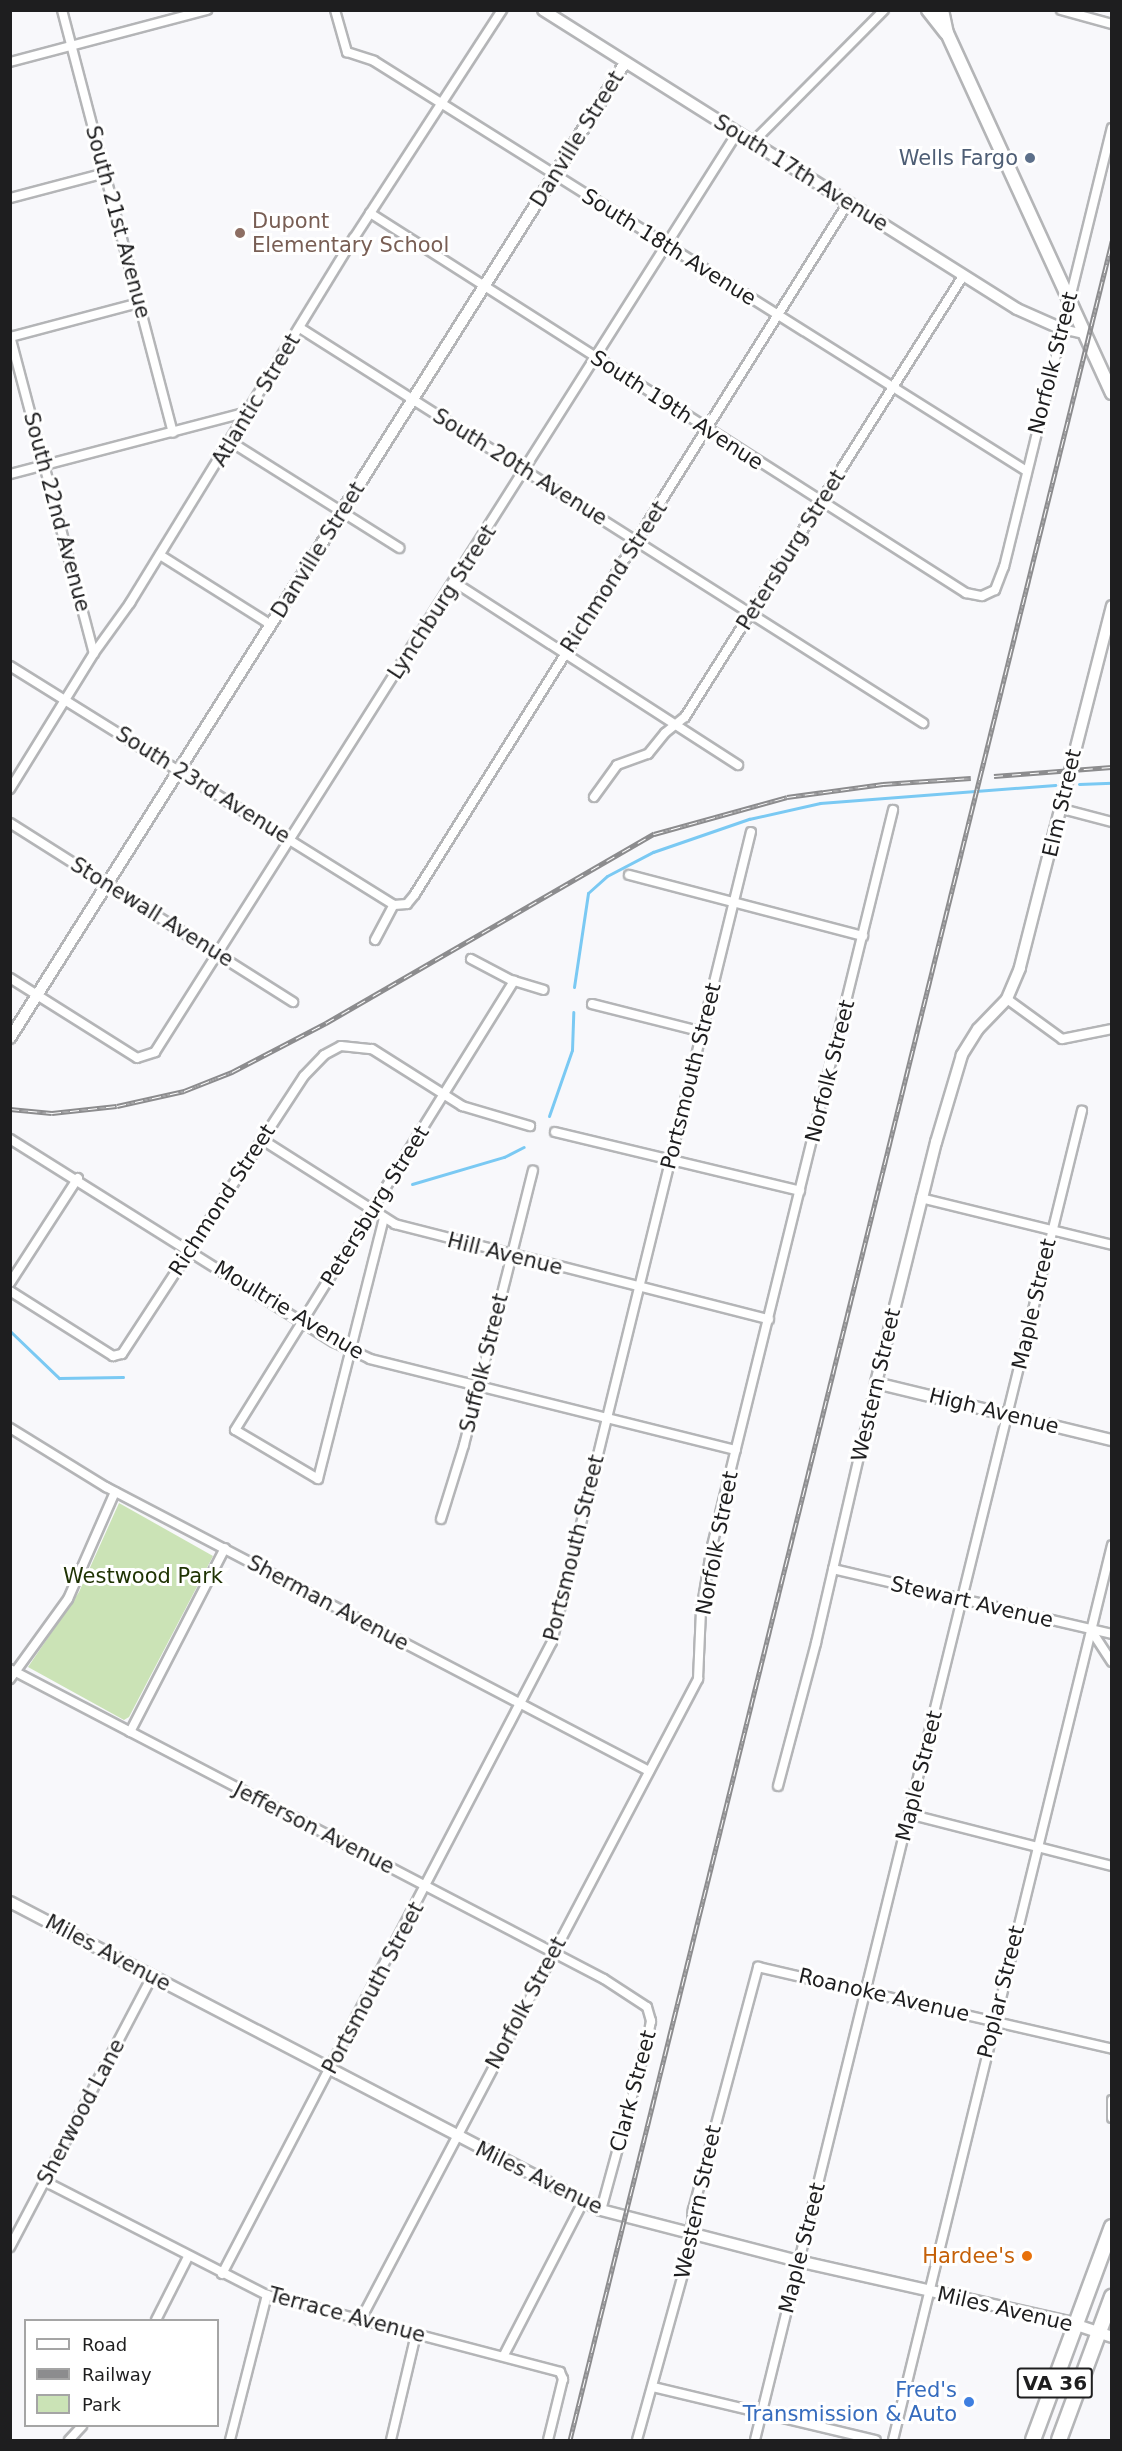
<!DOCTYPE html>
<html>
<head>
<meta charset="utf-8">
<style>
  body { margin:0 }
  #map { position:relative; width:1122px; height:2451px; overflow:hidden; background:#f8f8fb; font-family:"DejaVu Sans",sans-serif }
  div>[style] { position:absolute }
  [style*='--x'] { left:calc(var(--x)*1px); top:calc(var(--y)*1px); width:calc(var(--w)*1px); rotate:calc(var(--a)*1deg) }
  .green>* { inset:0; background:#cbe3b6 }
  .stream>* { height:3px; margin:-1.5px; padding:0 1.5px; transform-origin:1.5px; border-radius:1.5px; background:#7ac9f3 }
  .roads { filter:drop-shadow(2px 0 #b4b5b7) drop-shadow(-2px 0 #b4b5b7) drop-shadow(0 2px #b4b5b7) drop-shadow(0 -2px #b4b5b7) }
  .minor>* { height:8px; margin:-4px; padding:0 4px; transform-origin:4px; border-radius:4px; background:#fff }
  .tertiary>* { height:10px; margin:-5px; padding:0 5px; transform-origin:5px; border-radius:5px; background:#fff }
  .secondary>* { height:12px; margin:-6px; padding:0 6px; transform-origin:6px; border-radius:6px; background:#fff }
  .trunk>* { height:14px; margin:-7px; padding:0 7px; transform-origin:7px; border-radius:7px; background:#fff }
  .rail>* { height:5px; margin-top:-2.5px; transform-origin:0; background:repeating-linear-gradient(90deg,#fff 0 9px,#8c8c8e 0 18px); box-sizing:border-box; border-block:2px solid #8c8c8e }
  .dots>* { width:16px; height:16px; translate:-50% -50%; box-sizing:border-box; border:3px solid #fff; border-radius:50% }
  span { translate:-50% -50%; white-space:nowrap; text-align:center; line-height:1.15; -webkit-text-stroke:6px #fff; paint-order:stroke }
  .shield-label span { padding:2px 4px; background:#fff; border:2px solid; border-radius:4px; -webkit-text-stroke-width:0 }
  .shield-label { font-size:20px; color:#1e1e1f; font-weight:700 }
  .street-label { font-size:21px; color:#1e1e1f }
  .service-label { font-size:21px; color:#4e5e75 }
  .right { translate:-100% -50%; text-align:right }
  .education-label { font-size:21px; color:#785e54 }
  .left { translate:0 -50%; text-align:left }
  .park-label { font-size:21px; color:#1e3202 }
  .food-label { font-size:21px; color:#c56008 }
  .shop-label { font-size:21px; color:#366cbe }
  .frame { position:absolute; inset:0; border:12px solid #1e1e1f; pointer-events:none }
  .legend { position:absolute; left:24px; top:2319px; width:195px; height:108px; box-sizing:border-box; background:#fff; border:2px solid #a5a5a5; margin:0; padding:8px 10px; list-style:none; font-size:18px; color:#1e1e1f }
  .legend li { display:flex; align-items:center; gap:12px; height:30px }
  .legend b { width:30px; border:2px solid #a5a5a5 }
</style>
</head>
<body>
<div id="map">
  <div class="green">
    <i style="clip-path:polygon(119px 1503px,213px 1556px,129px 1717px,124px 1720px,28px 1667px,79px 1592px)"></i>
  </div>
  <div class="stream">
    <i style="--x:1079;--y:784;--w:33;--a:-2"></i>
    <i style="--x:574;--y:987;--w:95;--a:-81.5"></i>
    <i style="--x:588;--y:893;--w:25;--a:-42"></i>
    <i style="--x:607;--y:876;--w:52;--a:-27.6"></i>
    <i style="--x:653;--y:852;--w:102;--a:-19"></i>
    <i style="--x:749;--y:819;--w:73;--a:-12.7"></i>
    <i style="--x:820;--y:803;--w:236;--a:-4.4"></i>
    <i style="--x:549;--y:1116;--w:70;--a:-70.8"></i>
    <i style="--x:572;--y:1050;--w:38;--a:-88"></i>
    <i style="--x:412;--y:1184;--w:96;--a:-16.4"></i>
    <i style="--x:504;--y:1157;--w:22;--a:-27"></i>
    <i style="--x:10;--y:1331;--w:68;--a:43.8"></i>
    <i style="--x:59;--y:1378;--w:64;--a:-0.9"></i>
  </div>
  <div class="roads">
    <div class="minor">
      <i style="--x:62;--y:10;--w:437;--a:75.3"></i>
      <i style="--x:335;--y:10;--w:44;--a:74.1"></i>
      <i style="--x:347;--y:52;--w:28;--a:18"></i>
      <i style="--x:374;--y:61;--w:769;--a:32.14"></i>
      <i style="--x:1061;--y:10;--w:53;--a:15.4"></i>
      <i style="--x:10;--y:62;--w:204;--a:-14.8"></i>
      <i style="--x:752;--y:143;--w:187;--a:-45.2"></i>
      <i style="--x:10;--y:198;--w:98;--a:-14.7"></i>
      <i style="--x:370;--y:213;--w:707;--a:32.52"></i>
      <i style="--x:966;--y:593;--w:16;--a:11"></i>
      <i style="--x:982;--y:596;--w:14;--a:-25"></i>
      <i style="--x:995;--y:590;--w:25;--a:-69"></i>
      <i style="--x:1004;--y:567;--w:452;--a:-76.2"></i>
      <i style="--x:300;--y:328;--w:738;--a:32.38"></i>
      <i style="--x:1062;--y:329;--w:23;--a:13"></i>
      <i style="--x:10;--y:336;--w:328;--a:75.2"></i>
      <i style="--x:10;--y:337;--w:133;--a:-14.8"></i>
      <i style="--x:231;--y:442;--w:199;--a:32.2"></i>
      <i style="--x:10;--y:474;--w:246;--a:-14.6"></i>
      <i style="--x:160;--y:555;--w:131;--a:32.2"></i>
      <i style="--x:454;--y:582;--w:338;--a:32.8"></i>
      <i style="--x:10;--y:666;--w:452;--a:31.9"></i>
      <i style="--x:10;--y:789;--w:160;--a:-58.3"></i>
      <i style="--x:94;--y:653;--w:62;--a:-54.2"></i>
      <i style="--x:130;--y:603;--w:428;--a:-58.5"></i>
      <i style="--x:354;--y:238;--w:272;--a:-57"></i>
      <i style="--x:594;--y:797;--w:39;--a:-54"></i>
      <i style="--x:617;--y:765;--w:33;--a:-20"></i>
      <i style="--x:648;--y:754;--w:27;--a:-51"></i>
      <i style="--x:665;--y:733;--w:26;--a:-39"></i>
      <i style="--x:685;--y:717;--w:521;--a:-57.77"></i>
      <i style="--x:1062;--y:809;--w:52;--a:14.6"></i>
      <i style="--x:10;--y:823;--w:335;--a:32.3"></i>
      <i style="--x:629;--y:875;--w:242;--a:14.6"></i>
      <i style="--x:375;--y:940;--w:40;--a:-62"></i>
      <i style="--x:394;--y:905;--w:13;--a:-4"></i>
      <i style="--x:407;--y:904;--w:13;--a:-51"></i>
      <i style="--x:415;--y:894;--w:815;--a:-57.93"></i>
      <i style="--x:471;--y:959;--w:45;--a:27.7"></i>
      <i style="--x:511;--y:980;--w:34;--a:17"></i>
      <i style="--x:10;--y:978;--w:150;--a:32.2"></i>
      <i style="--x:137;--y:1058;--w:19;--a:-18"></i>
      <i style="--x:155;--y:1052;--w:1088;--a:-57.65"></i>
      <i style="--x:1007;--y:999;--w:68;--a:36"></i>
      <i style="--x:1062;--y:1039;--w:51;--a:-11.3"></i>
      <i style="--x:592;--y:1004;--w:114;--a:14.2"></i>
      <i style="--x:555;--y:1132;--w:252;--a:13.5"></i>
      <i style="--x:10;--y:1139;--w:382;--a:32.1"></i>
      <i style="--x:334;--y:1342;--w:40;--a:25"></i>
      <i style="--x:370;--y:1359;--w:377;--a:14"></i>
      <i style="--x:261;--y:1139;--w:159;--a:32.4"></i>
      <i style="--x:395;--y:1224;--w:386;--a:14.3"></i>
      <i style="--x:921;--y:1198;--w:197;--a:13.8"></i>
      <i style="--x:384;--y:1218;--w:269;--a:104.2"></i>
      <i style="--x:318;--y:1479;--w:96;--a:-149.4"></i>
      <i style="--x:235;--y:1430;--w:529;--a:-58.14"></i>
      <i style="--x:10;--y:1283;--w:125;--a:-57.1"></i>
      <i style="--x:10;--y:1291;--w:122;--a:32.3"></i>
      <i style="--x:113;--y:1356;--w:9;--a:-13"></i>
      <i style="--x:122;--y:1354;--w:332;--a:-56.8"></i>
      <i style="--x:304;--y:1076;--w:29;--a:-46"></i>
      <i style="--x:324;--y:1055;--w:19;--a:-28"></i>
      <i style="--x:341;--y:1046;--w:31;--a:6"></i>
      <i style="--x:372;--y:1049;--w:107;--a:32.3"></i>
      <i style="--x:462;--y:1106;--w:71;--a:16.4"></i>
      <i style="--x:10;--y:1428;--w:113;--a:31.6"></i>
      <i style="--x:106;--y:1487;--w:613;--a:27.61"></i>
      <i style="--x:441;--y:1519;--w:77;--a:-72.7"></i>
      <i style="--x:464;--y:1445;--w:283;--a:-75.9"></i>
      <i style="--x:833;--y:1569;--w:286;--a:13.1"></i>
      <i style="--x:1091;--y:1630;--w:38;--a:57"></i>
      <i style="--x:10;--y:1669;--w:670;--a:27.56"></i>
      <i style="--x:604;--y:1979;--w:51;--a:33.1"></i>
      <i style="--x:647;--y:2007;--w:15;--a:74"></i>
      <i style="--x:651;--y:2021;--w:21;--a:101"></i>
      <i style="--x:647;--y:2042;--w:174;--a:105.3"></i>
      <i style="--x:10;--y:1679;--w:99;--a:-54.1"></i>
      <i style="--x:68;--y:1599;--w:117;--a:-66.3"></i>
      <i style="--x:130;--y:1732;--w:207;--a:-62.7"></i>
      <i style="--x:778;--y:1786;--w:148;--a:-75.1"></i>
      <i style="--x:816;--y:1643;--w:267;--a:-77"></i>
      <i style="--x:909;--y:1814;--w:210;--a:14.4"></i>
      <i style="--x:1112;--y:2100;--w:18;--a:90"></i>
      <i style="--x:44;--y:2181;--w:250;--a:27.1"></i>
      <i style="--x:267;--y:2295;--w:303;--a:14.7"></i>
      <i style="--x:560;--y:2372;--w:8;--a:67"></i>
      <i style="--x:563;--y:2379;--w:63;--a:103.8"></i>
      <i style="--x:10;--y:2247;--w:306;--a:-62.3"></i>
      <i style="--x:222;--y:2274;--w:713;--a:-62.43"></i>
      <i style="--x:552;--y:1642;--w:834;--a:-76.2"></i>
      <i style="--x:156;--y:2320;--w:71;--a:-63.1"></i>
      <i style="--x:360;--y:2321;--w:726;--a:-62.23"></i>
      <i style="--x:698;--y:1679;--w:68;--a:-87.5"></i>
      <i style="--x:701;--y:1611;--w:66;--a:-80.4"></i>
      <i style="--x:712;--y:1546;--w:758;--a:-76.18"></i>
      <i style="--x:504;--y:2355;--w:172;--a:-62.7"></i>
      <i style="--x:653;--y:2387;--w:229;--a:13.4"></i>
      <i style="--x:69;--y:2440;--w:19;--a:-47"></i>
      <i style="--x:230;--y:2440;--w:150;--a:-75.7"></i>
      <i style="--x:391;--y:2440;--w:109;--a:-76.7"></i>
      <i style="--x:637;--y:2440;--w:198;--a:-74.5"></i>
      <i style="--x:690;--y:2249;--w:39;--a:-86"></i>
      <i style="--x:693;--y:2210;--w:252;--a:-75"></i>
      <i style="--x:758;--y:1967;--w:363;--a:13"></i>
      <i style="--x:755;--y:2440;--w:1369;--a:-76.18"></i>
      <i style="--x:893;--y:2440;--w:921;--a:-76.25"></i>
    </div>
    <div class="tertiary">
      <i style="--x:543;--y:10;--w:560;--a:32.24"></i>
      <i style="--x:1017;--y:309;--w:49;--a:24"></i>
      <i style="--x:1112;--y:606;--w:374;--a:104.3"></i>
      <i style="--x:1020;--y:968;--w:34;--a:113"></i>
      <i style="--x:1007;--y:999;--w:42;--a:134"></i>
      <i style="--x:978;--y:1029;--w:31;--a:122"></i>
      <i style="--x:962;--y:1055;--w:91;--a:106.6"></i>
      <i style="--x:936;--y:1142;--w:248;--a:104"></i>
      <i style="--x:876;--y:1383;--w:243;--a:13.6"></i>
      <i style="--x:10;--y:1038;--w:1153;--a:-57.76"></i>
      <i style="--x:10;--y:1902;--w:666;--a:27.53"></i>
      <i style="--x:601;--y:2210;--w:203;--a:14.5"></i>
      <i style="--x:798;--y:2261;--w:277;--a:12.7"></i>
      <i style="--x:1068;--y:2322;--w:46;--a:18.8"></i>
    </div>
    <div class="secondary">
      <i style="--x:928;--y:10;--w:29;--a:52"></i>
      <i style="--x:942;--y:10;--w:24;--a:78"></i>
      <i style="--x:947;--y:33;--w:396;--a:65.4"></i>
    </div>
    <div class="trunk">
      <i style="--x:1033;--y:2440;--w:227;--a:-69.7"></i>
      <i style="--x:1059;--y:2440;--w:153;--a:-69.7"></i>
    </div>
  </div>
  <div class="rail">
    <i style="--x:994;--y:776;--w:118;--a:-4.4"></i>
    <i style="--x:10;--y:1109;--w:42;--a:5.4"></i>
    <i style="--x:52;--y:1113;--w:65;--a:-6.1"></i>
    <i style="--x:117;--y:1106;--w:69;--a:-12.6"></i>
    <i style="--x:184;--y:1091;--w:52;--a:-21.6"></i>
    <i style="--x:232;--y:1072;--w:106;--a:-27.5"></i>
    <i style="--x:326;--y:1023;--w:379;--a:-30"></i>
    <i style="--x:654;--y:834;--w:138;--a:-15.5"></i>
    <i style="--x:787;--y:797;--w:97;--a:-7.7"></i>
    <i style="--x:883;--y:784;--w:88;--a:-3.9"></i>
    <i style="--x:570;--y:2440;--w:2265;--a:-76.15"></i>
  </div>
  <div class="dots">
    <i style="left:1030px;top:158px;background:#5c6f8a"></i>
    <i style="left:240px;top:233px;background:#8d6e63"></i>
    <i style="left:1027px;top:2256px;background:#e8710a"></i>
    <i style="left:969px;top:2402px;background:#3f7fe0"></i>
  </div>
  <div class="shield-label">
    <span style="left:1055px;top:2383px">VA 36</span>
  </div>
  <div class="street-label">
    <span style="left:577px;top:139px;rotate:-58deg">Danville Street</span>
    <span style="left:801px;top:173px;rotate:32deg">South 17th Avenue</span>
    <span style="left:118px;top:222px;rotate:75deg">South 21st Avenue</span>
    <span style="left:669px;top:247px;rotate:32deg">South 18th Avenue</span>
    <span style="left:1053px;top:363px;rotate:-76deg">Norfolk Street</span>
    <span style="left:256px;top:400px;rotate:-59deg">Atlantic Street</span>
    <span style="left:677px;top:410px;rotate:33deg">South 19th Avenue</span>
    <span style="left:520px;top:467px;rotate:32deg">South 20th Avenue</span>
    <span style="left:57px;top:512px;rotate:75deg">South 22nd Avenue</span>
    <span style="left:318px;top:550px;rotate:-58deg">Danville Street</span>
    <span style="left:791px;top:550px;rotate:-58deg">Petersburg Street</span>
    <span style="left:614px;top:577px;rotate:-57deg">Richmond Street</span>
    <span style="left:442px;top:602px;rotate:-57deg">Lynchburg Street</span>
    <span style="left:203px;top:785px;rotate:32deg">South 23rd Avenue</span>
    <span style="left:1062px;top:803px;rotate:-77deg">Elm Street</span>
    <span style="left:152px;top:912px;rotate:32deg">Stonewall Avenue</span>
    <span style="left:830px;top:1071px;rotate:-76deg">Norfolk Street</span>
    <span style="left:691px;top:1076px;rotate:-76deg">Portsmouth Street</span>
    <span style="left:222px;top:1200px;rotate:-57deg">Richmond Street</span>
    <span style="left:375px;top:1206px;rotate:-58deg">Petersburg Street</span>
    <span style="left:505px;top:1254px;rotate:14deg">Hill Avenue</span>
    <span style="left:1034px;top:1304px;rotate:-77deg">Maple Street</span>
    <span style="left:289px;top:1310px;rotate:31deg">Moultrie Avenue</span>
    <span style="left:484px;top:1363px;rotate:-76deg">Suffolk Street</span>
    <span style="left:876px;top:1385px;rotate:-77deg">Western Street</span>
    <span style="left:994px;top:1411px;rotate:14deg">High Avenue</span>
    <span style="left:717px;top:1543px;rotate:-79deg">Norfolk Street</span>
    <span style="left:574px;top:1548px;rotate:-76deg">Portsmouth Street</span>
    <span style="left:972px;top:1602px;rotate:13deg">Stewart Avenue</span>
    <span style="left:328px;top:1603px;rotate:28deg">Sherman Avenue</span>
    <span style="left:919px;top:1776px;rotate:-76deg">Maple Street</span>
    <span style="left:314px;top:1828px;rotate:27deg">Jefferson Avenue</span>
    <span style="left:108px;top:1953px;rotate:28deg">Miles Avenue</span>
    <span style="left:373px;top:1988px;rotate:-62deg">Portsmouth Street</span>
    <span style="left:1001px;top:1992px;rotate:-76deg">Poplar Street</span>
    <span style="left:884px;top:1995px;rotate:13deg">Roanoke Avenue</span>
    <span style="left:526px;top:2003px;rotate:-62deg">Norfolk Street</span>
    <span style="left:633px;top:2091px;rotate:-75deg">Clark Street</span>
    <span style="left:81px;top:2112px;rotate:-62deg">Sherwood Lane</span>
    <span style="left:539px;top:2178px;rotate:26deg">Miles Avenue</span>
    <span style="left:698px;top:2202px;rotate:-78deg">Western Street</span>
    <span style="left:802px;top:2248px;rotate:-76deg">Maple Street</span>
    <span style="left:1005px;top:2309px;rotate:13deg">Miles Avenue</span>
    <span style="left:347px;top:2315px;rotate:15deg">Terrace Avenue</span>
  </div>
  <div class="service-label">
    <span class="right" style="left:1018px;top:158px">Wells Fargo</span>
  </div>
  <div class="education-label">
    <span class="left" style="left:252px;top:233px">Dupont<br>Elementary School</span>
  </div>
  <div class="park-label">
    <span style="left:143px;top:1576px">Westwood Park</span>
  </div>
  <div class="food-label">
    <span class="right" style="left:1015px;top:2256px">Hardee's</span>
  </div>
  <div class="shop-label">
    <span class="right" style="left:957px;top:2402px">Fred's<br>Transmission &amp; Auto</span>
  </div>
  <div class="frame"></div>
  <ul class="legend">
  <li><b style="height:8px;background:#fff"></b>Road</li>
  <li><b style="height:8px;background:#8c8c8e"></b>Railway</li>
  <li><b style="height:16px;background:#cbe3b6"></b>Park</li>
  </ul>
</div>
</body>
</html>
